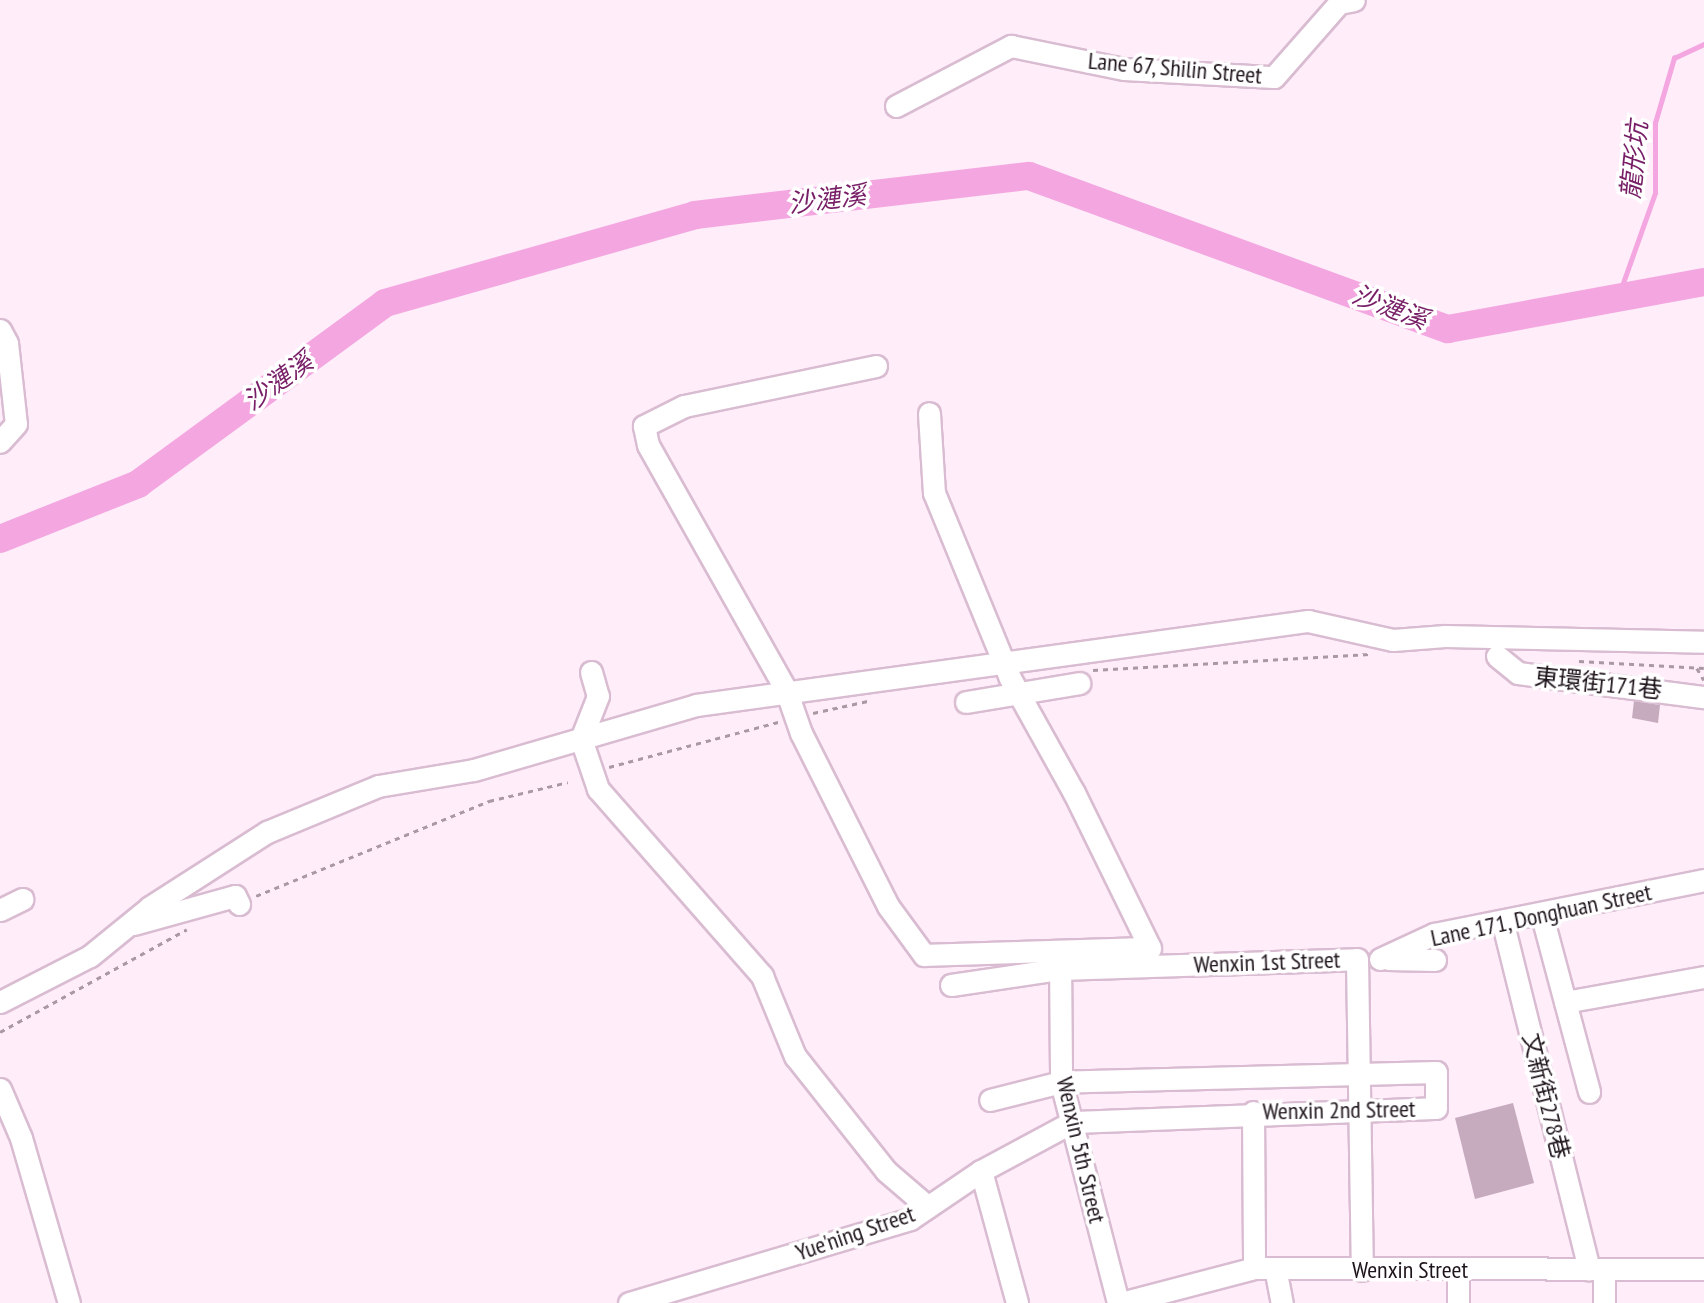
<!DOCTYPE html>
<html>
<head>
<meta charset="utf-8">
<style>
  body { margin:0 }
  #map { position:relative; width:1704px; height:1303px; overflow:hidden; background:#ffedf9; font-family:"PT Sans Narrow","Noto Sans TC",sans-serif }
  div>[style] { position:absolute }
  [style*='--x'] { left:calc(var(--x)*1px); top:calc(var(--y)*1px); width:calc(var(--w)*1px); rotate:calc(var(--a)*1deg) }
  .stream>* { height:4.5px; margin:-2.25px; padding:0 2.25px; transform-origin:2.25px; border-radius:2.25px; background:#f4a6e0 }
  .river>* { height:28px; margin:-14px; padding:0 14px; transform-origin:14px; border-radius:14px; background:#f4a6e0 }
  .building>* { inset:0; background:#c6aabe }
  .path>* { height:2.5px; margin-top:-1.25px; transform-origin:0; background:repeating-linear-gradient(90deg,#a899a3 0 5px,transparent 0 10px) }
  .roads { filter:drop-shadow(2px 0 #d9bcd1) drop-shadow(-2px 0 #d9bcd1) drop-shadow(0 2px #d9bcd1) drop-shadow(0 -2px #d9bcd1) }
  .minor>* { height:21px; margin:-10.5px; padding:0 10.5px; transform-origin:10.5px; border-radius:10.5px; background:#fff }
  span { translate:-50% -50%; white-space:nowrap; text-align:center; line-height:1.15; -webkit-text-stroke:7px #fff; paint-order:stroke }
  .street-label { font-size:24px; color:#1d131a }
  .water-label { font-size:26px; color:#771e66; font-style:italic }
</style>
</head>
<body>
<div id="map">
  <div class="stream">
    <i style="--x:1618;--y:297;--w:110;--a:-70.4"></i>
    <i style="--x:1655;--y:193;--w:70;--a:-90"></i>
    <i style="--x:1655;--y:123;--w:68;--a:-73.7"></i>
    <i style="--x:1674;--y:58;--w:33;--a:-25"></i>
  </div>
  <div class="river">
    <i style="--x:0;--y:539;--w:149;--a:-21.7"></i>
    <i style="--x:138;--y:484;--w:306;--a:-36.2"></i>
    <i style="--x:385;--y:303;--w:322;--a:-15.8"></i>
    <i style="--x:695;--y:215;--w:336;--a:-6.7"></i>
    <i style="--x:1029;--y:176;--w:446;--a:20.1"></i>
    <i style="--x:1448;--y:329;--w:260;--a:-10.4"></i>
  </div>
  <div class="building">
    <i style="clip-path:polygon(1634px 701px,1660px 705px,1658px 723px,1632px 718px)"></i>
    <i style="clip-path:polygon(1513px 1103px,1534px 1183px,1475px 1199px,1455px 1118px)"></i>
  </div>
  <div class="path">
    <i style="--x:1579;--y:661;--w:125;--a:3.2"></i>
    <i style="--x:1697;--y:668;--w:14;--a:60"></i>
    <i style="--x:1093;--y:670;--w:277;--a:-3.3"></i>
    <i style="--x:813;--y:713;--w:56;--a:-12.3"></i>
    <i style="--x:609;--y:767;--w:175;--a:-14.9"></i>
    <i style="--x:256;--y:896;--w:252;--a:-22.2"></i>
    <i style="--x:489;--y:801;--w:81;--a:-13.5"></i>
    <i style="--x:0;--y:1032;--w:213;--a:-28.8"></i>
  </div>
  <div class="roads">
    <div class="minor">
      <i style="--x:896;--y:106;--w:130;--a:-27.6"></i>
      <i style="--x:1011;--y:46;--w:115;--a:11.5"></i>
      <i style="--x:1124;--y:69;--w:150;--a:3.1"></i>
      <i style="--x:1274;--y:77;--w:98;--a:-48.7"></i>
      <i style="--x:1339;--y:3;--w:15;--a:-11"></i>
      <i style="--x:0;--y:330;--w:15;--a:62"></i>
      <i style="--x:7;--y:343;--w:81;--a:83.7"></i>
      <i style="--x:16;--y:424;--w:24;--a:132"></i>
      <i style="--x:876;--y:366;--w:196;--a:168.2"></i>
      <i style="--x:684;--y:406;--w:45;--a:153.4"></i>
      <i style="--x:644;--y:426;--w:19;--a:78"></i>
      <i style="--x:648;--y:445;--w:281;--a:60.6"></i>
      <i style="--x:786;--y:690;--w:46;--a:70.8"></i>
      <i style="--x:801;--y:733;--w:194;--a:63.3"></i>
      <i style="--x:888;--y:906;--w:61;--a:53.7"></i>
      <i style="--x:924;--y:955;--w:226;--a:-1.8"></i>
      <i style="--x:1150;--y:948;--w:173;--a:-116.1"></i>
      <i style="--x:1074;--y:793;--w:132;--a:-119.1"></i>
      <i style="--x:1010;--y:678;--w:200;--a:-112.3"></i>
      <i style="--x:934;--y:493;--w:80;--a:-93.6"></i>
      <i style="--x:1497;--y:656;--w:27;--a:39"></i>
      <i style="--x:1518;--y:673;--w:188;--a:7.4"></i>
      <i style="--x:591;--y:672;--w:25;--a:74"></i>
      <i style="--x:598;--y:696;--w:46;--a:111.6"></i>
      <i style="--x:581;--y:739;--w:53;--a:71.2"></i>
      <i style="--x:598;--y:789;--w:249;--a:48.7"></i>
      <i style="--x:762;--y:976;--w:87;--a:67.6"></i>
      <i style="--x:795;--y:1056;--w:147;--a:51.6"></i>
      <i style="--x:886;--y:1171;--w:55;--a:40.6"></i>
      <i style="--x:966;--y:702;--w:115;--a:-9.5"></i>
      <i style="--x:0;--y:910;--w:25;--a:-26"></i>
      <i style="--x:1542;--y:916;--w:182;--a:75"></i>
      <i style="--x:134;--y:924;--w:105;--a:-15.5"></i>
      <i style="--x:235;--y:896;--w:9;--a:63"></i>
      <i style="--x:1503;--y:924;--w:356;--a:76"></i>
      <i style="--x:1060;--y:958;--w:124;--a:89.5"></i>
      <i style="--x:1061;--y:1082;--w:228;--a:75.5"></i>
      <i style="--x:1380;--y:959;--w:60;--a:-24.8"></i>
      <i style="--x:1434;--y:934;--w:275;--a:-11.3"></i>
      <i style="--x:1388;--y:959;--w:47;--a:1.2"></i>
      <i style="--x:951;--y:985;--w:110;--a:-8.4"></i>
      <i style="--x:1060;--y:969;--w:297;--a:-1.9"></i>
      <i style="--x:1357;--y:959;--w:311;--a:89.1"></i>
      <i style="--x:0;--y:1002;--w:101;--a:-27.1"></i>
      <i style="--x:90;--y:956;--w:77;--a:-39.2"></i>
      <i style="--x:150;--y:907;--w:139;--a:-32.7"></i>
      <i style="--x:267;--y:832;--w:120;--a:-22.5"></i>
      <i style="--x:378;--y:786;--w:97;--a:-9.5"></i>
      <i style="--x:474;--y:770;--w:231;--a:-16.3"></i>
      <i style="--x:696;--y:705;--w:618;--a:-7.82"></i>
      <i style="--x:1308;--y:621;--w:87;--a:12.6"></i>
      <i style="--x:1393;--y:640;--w:52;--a:-4.4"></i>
      <i style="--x:1445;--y:636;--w:259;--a:1.3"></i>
      <i style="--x:1565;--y:1002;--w:141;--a:-10.2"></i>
      <i style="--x:0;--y:1089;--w:53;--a:66.8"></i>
      <i style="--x:21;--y:1138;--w:172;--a:73.8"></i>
      <i style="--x:1253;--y:1112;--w:156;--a:89.6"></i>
      <i style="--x:981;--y:1171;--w:103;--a:-28.3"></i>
      <i style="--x:1072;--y:1122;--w:364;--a:-2.2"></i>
      <i style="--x:1436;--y:1108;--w:36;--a:-90"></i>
      <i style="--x:1436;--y:1072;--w:375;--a:178.5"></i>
      <i style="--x:1061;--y:1082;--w:73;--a:165.8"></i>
      <i style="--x:1275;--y:1268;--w:36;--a:79"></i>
      <i style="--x:1604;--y:1269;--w:34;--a:90"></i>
      <i style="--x:629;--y:1303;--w:293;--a:-16.6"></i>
      <i style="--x:910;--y:1219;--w:86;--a:-34.1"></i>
      <i style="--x:981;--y:1171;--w:137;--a:74.7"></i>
      <i style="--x:1121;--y:1303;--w:138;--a:-14.7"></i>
      <i style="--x:1254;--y:1268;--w:450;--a:0.1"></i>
      <i style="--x:1458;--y:1303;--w:33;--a:-90"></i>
    </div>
  </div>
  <div class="street-label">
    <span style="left:1175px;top:68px;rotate:5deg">Lane 67, Shilin Street</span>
    <span style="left:1598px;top:683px;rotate:6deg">東環街171巷</span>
    <span style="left:1541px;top:915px;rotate:-12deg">Lane 171, Donghuan Street</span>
    <span style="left:1267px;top:962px;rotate:-2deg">Wenxin 1st Street</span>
    <span style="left:1546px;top:1096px;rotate:76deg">文新街278巷</span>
    <span style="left:1339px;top:1110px;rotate:-1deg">Wenxin 2nd Street</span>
    <span style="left:1081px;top:1150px;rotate:77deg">Wenxin 5th Street</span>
    <span style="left:855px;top:1233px;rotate:-19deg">Yue'ning Street</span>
    <span style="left:1410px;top:1270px">Wenxin Street</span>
  </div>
  <div class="water-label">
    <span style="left:1634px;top:160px;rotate:-84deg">龍形坑</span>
    <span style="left:827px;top:199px;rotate:-7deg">沙漣溪</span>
    <span style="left:1390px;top:307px;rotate:21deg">沙漣溪</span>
    <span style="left:278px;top:381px;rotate:-36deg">沙漣溪</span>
  </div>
</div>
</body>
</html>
